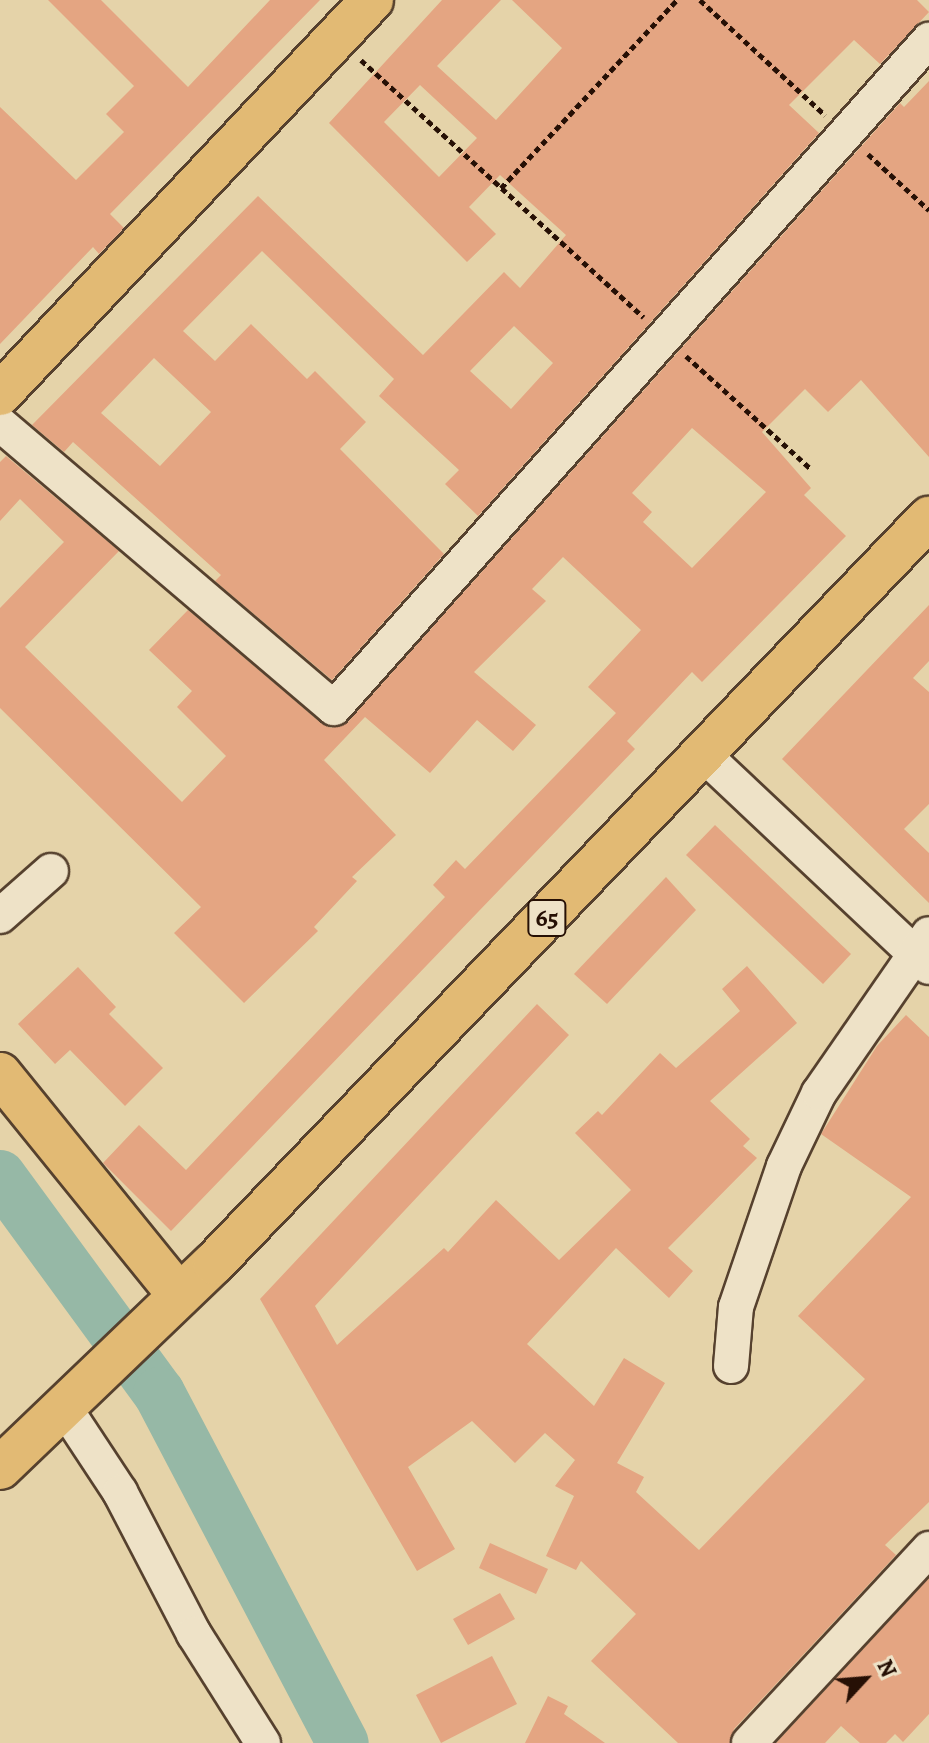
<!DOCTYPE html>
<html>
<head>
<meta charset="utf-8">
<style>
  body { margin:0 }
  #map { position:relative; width:929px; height:1743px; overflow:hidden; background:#e5d3a9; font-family:Alegreya,serif }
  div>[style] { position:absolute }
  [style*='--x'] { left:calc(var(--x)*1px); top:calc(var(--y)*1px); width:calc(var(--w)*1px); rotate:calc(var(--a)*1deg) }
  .river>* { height:52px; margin:-26px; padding:0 26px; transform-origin:26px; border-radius:26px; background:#96b8a6 }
  .building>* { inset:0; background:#e4a582 }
  .path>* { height:5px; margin-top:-2.5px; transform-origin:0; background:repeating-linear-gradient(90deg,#261005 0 6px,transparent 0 10px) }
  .roads { filter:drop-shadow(2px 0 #56412e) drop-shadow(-2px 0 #56412e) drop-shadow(0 2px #56412e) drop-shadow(0 -2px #56412e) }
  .minor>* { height:34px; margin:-17px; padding:0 17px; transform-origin:17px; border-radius:17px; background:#eee2c7 }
  .major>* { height:42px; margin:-21px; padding:0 21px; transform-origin:21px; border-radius:21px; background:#e2ba74 }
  span { translate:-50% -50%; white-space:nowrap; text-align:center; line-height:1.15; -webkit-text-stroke:7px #eee2c7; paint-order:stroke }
  .shield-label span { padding:2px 6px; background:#eee2c7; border:2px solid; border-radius:6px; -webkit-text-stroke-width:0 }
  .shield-label { font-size:26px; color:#261005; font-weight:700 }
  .north { position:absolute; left:825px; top:1639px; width:80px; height:80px; -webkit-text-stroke:6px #eee2c7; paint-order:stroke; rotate:64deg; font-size:22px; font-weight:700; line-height:32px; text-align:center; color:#261005 }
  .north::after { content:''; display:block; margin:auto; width:28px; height:36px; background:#261005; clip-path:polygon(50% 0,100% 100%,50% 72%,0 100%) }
</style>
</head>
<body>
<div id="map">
  <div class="river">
    <i style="--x:0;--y:1176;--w:269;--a:53.8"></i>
    <i style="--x:159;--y:1393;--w:395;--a:62.3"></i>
  </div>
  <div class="building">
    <i style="clip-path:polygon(48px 0,101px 0,188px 87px,270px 0,320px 0,110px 214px,124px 228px,99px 254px,93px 247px,0 344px,0 107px,76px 180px,124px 132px,106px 114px,134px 86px)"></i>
    <i style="clip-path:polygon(evenodd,442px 0,501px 0,437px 66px,496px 120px,562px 48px,512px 0,917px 0,929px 12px,880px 64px,854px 40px,789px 105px,819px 133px,478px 516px,445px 484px,459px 470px,379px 396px,394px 379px,262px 251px,183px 331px,215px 361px,251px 324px,307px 379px,315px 371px,366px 422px,340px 449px,444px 554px,332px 680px,215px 581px,221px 575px,73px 442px,64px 452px,32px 425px,258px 196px,423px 355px,504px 272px,520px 288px,566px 235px,500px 175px,469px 207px,496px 234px,467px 262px,329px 123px,442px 0,420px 85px,477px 138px,439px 177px,384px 122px,420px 85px,442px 0,514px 326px,553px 363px,511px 409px,470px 371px,514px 326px,442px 0,154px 358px,211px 412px,160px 466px,101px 413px,154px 358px)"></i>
    <i style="clip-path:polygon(evenodd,929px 81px,929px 457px,861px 380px,828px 412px,805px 389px,762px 432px,811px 488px,804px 495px,846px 536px,702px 682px,692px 672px,627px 741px,635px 749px,171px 1231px,103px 1163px,139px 1125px,186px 1170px,445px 897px,433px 885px,456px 860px,465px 869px,616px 713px,588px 687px,641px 630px,563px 557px,532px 589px,546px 601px,474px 672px,536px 725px,513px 751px,477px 720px,430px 773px,365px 717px,324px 760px,396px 835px,352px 877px,357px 881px,314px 927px,318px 931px,244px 1003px,174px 933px,201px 907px,0 708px,0 608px,64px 542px,20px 499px,0 521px,0 462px,6px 456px,119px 551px,25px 647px,182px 802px,226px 756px,177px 707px,192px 691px,149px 650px,188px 610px,321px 723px,331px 728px,348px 722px,900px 103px,904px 107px,929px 81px,692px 428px,766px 492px,692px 568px,643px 522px,652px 512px,632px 493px,692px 428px)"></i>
    <i style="clip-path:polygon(929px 605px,929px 661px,913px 678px,929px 692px,929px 804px,904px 829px,929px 853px,929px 903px,782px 759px)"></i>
    <i style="clip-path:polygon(715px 825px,851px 954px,823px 984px,686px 855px)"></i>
    <i style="clip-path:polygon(666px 877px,696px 910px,607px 1004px,574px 974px)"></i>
    <i style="clip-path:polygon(747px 966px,797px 1023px,710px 1101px,750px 1139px,743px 1146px,757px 1158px,668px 1248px,693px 1271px,669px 1298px,616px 1248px,527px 1344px,594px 1406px,624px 1358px,665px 1383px,617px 1463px,644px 1477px,636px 1492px,699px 1550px,865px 1379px,798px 1316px,911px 1197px,821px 1134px,877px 1046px,906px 1015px,929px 1037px,929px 1502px,885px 1545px,896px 1555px,734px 1729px,730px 1743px,678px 1743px,591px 1661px,636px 1614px,581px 1561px,576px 1570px,546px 1556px,574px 1496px,555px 1486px,575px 1460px,545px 1433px,515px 1463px,472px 1421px,408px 1467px,455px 1549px,417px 1571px,260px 1299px,537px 1004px,569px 1035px,315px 1306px,337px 1345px,444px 1248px,448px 1252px,496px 1200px,559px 1260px,631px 1190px,575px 1133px,598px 1111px,602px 1115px,660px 1053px,676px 1068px,740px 1011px,722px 989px)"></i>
    <i style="clip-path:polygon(78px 967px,116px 1007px,109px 1014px,163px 1068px,125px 1106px,70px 1050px,55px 1064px,18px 1024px)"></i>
    <i style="clip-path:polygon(490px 1543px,548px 1569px,536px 1594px,479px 1568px)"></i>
    <i style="clip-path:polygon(929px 1578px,929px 1714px,903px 1742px,895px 1734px,886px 1743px,860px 1743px,841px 1726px,825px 1743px,776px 1743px)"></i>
    <i style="clip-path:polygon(500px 1593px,515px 1619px,468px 1645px,453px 1619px)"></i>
    <i style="clip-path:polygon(492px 1656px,517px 1704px,441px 1743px,416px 1695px)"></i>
    <i style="clip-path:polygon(548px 1696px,568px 1706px,564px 1714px,605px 1743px,525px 1743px)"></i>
  </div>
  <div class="path">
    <i style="--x:700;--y:0;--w:170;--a:42.6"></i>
    <i style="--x:361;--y:60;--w:382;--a:42.3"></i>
    <i style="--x:868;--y:154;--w:83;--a:42.6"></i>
    <i style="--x:501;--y:188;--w:258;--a:-46.9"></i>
    <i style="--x:686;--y:356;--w:169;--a:42.1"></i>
  </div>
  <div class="roads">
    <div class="minor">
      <i style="--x:0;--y:424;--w:438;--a:40.4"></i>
      <i style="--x:334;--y:708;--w:895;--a:-48.31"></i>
      <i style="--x:704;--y:755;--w:309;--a:43.3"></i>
      <i style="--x:0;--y:916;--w:68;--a:-41.4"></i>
      <i style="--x:731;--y:1366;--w:59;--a:-85.2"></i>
      <i style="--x:736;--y:1307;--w:149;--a:-71.2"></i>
      <i style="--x:784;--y:1166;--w:81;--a:-64.4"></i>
      <i style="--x:819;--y:1093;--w:193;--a:-55.3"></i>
      <i style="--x:64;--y:1407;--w:102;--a:56.6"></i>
      <i style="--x:120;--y:1492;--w:160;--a:62.5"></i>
      <i style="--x:194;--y:1634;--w:129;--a:57.7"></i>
      <i style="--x:749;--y:1743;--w:265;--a:-47.1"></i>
    </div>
    <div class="major">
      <i style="--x:0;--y:394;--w:542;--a:-46.65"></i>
      <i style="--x:0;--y:1074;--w:284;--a:51"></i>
      <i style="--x:0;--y:1468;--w:296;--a:-43.8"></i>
      <i style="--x:214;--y:1263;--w:1033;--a:-46.18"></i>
    </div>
  </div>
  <div class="shield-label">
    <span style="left:547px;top:918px">65</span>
  </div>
  <div class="north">N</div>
</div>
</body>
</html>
